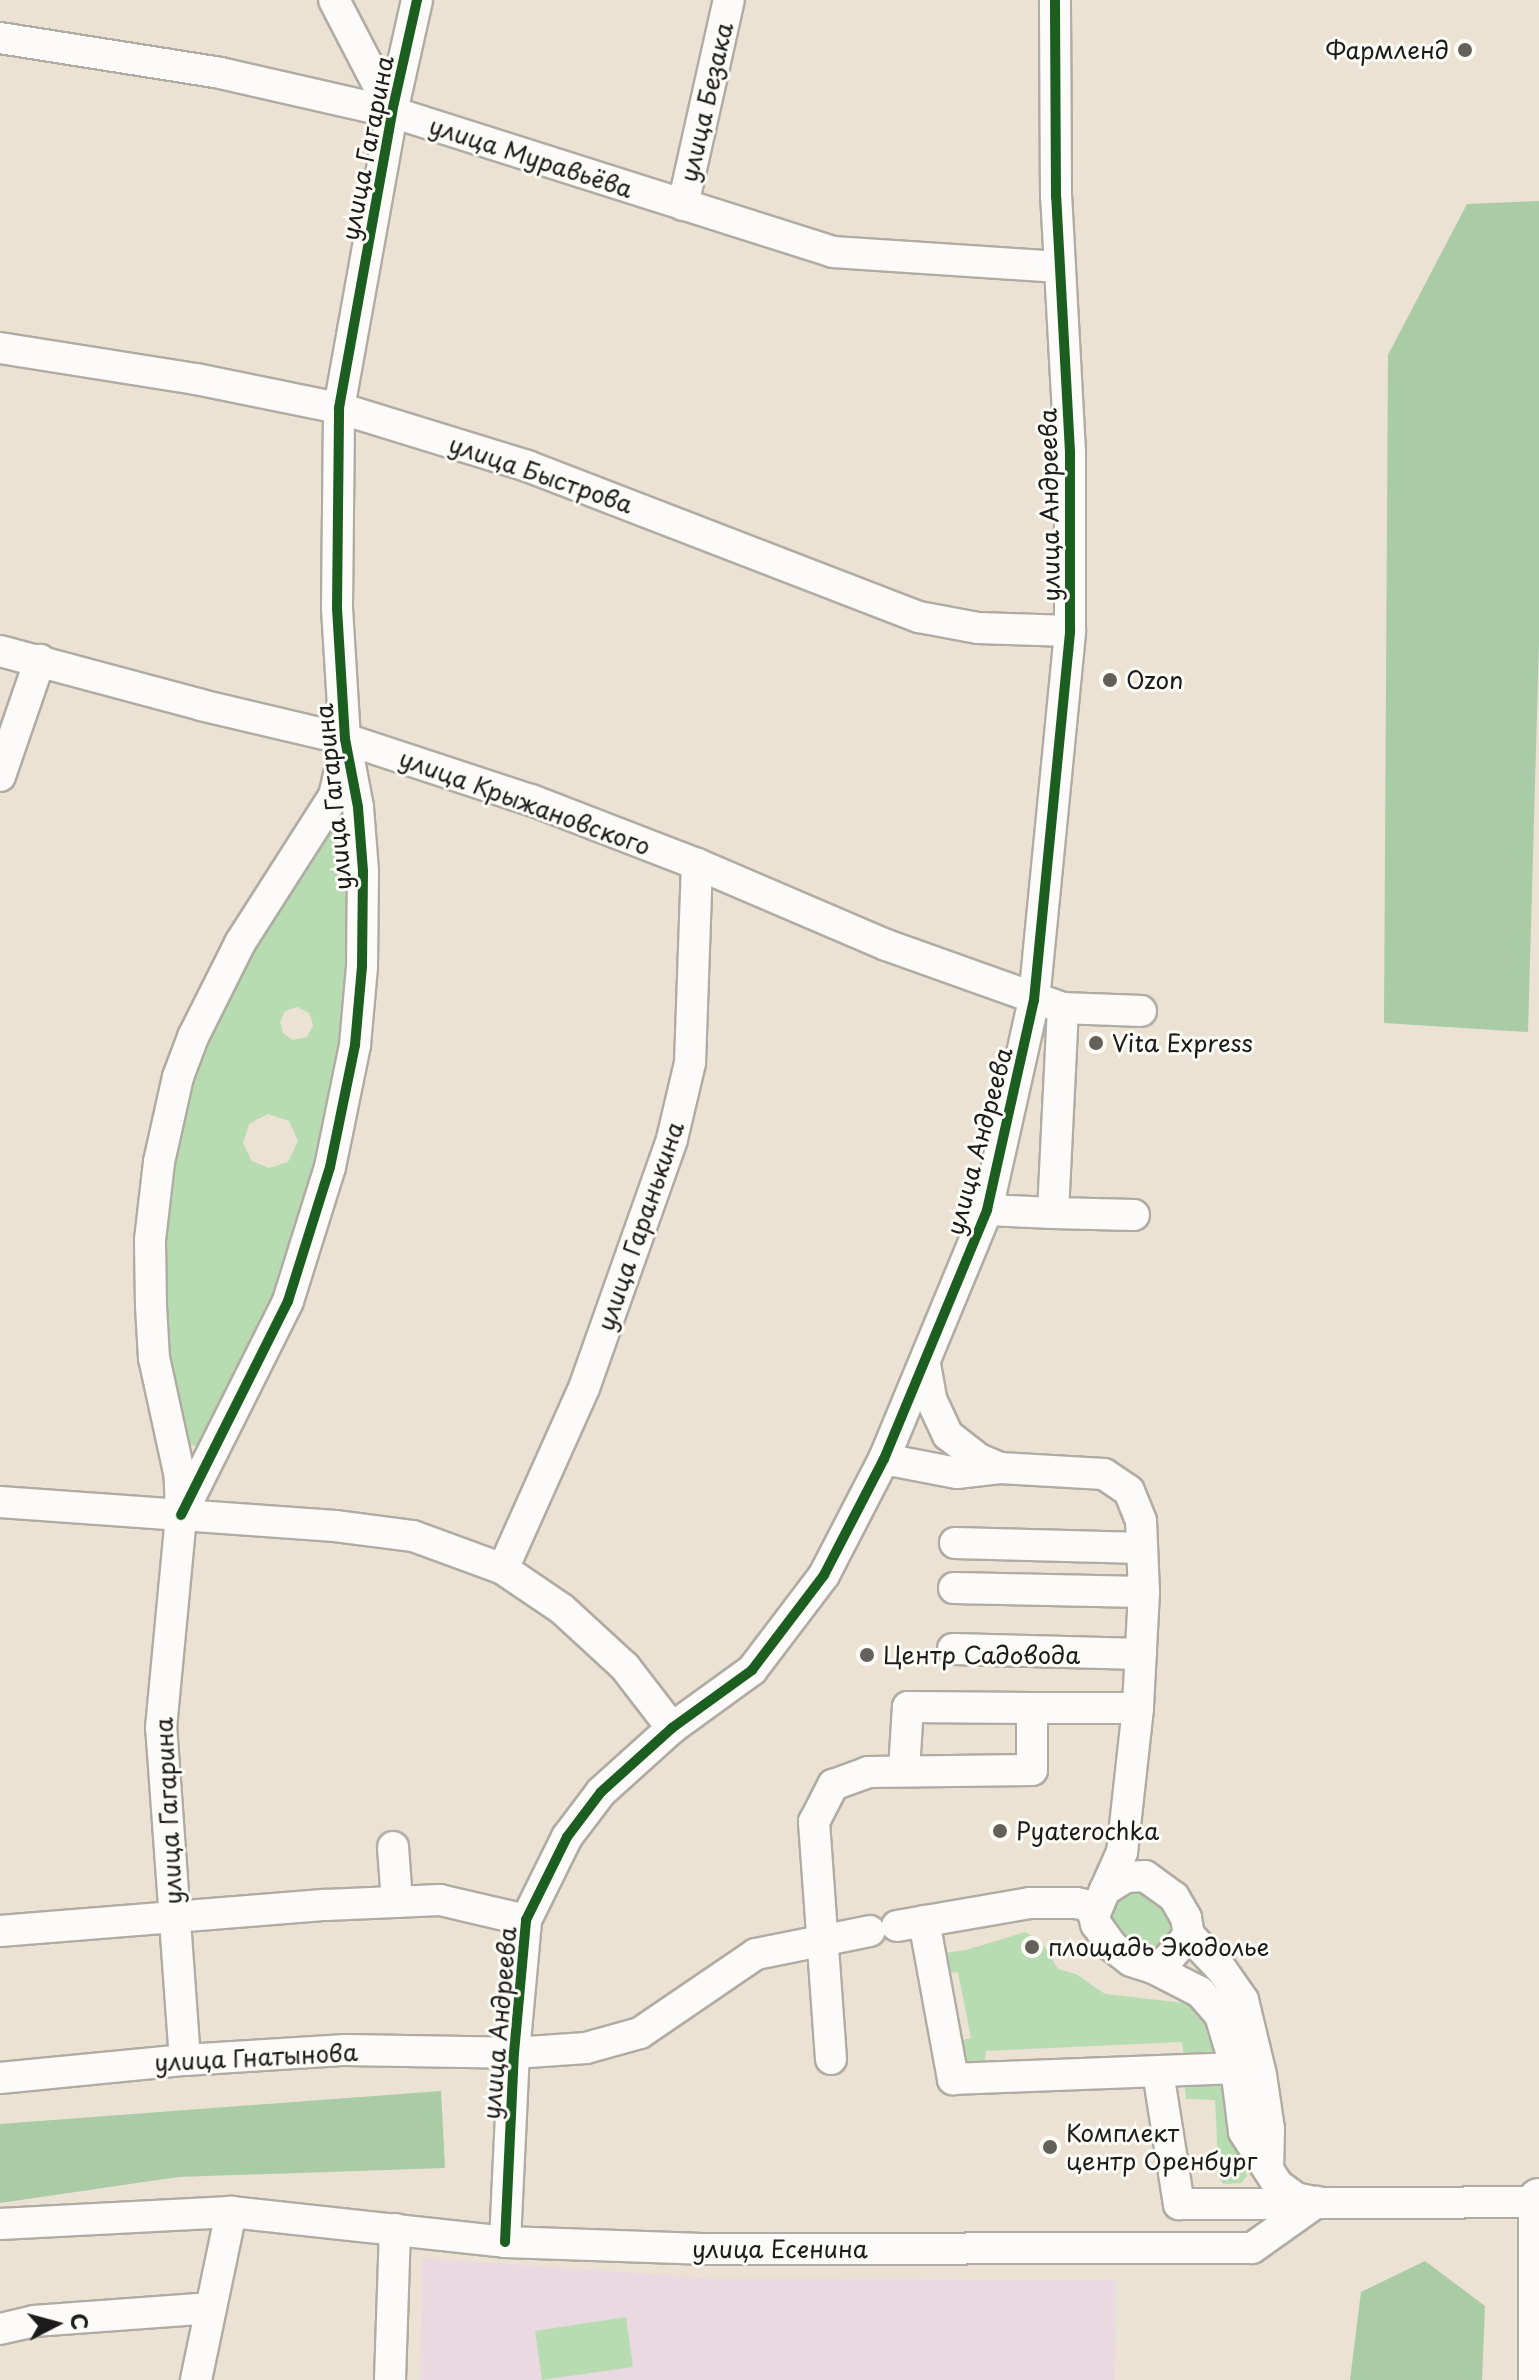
<!DOCTYPE html>
<html>
<head>
<meta charset="utf-8">
<style>
  body { margin:0 }
  #map { position:relative; width:1539px; height:2380px; overflow:hidden; background:#ebe2d4; font-family:"Playpen Sans",sans-serif }
  div>[style] { position:absolute }
  [style*='--x'] { left:calc(var(--x)*1px); top:calc(var(--y)*1px); width:calc(var(--w)*1px); rotate:calc(var(--a)*1deg) }
  .built>* { inset:0; background:#ead9e1 }
  .green>* { inset:0; background:#b8dcb1 }
  .forest>* { inset:0; background:#a9cba5 }
  .roads { filter:drop-shadow(2px 0 #b1aca3) drop-shadow(-2px 0 #b1aca3) drop-shadow(0 2px #b1aca3) drop-shadow(0 -2px #b1aca3) }
  .minor>* { height:30px; margin:-15px; padding:0 15px; transform-origin:15px; border-radius:15px; background:#fcfbf9 }
  .major>* { height:40px; margin:-20px; padding:0 20px; transform-origin:20px; border-radius:20px; background:#fcfbf9 }
  .cycleway>* { height:10px; margin:-5px; padding:0 5px; transform-origin:5px; border-radius:5px; background:#1b5e20 }
  .dots>* { width:22px; height:22px; translate:-50% -50%; box-sizing:border-box; border:4px solid #fdfcf7; border-radius:50% }
  span { translate:-50% -50%; white-space:nowrap; text-align:center; line-height:1.15; -webkit-text-stroke:6px #fdfcf7; paint-order:stroke }
  .poi-label { font-size:24px; color:#1c1c1c }
  .right { translate:-100% -50%; text-align:right }
  .left { translate:0 -50%; text-align:left }
  .street-label { font-size:24px; color:#1c1c1c }
  .north { position:absolute; left:16px; top:2284px; width:80px; height:80px; -webkit-text-stroke:6px #fdfcf7; paint-order:stroke; rotate:84deg; font-size:22px; font-weight:700; line-height:32px; text-align:center; color:#1c1c1c }
  .north::after { content:''; display:block; margin:auto; width:28px; height:36px; background:#1c1c1c; clip-path:polygon(50% 0,100% 100%,50% 72%,0 100%) }
</style>
</head>
<body>
<div id="map">
  <div class="built">
    <i style="clip-path:polygon(422px 2258px,720px 2279px,1116px 2280px,1115px 2380px,420px 2380px)"></i>
  </div>
  <div class="green">
    <i style="clip-path:polygon(evenodd,336px 825px,344px 829px,350px 838px,347px 1043px,304px 1236px,210px 1441px,197px 1447px,184px 1443px,166px 1359px,159px 1238px,184px 1104px,204px 1039px,227px 991px,328px 828px,336px 825px,297px 1007px,309px 1013px,313px 1025px,307px 1037px,293px 1040px,283px 1033px,280px 1022px,285px 1011px,297px 1007px,336px 825px,268px 1114px,289px 1121px,298px 1141px,288px 1162px,269px 1168px,252px 1161px,243px 1143px,249px 1124px,268px 1114px)"></i>
    <i style="clip-path:polygon(1152px 1890px,1171px 1918px,1173px 1935px,1162px 1952px,1135px 1953px,1108px 1924px,1113px 1893px)"></i>
    <i style="clip-path:polygon(1025px 1932px,1041px 1941px,1058px 1969px,1076px 1974px,1105px 1994px,1185px 2003px,1197px 2011px,1221px 2053px,1214px 2057px,1184px 2058px,1182px 2042px,986px 2051px,984px 2065px,961px 2066px,958px 2041px,971px 2038px,958px 1972px,939px 1974px,936px 1954px,966px 1950px)"></i>
    <i style="clip-path:polygon(1219px 2079px,1235px 2087px,1247px 2176px,1241px 2183px,1224px 2184px,1219px 2179px,1215px 2100px,1186px 2099px,1184px 2081px)"></i>
    <i style="clip-path:polygon(626px 2317px,633px 2367px,542px 2380px,535px 2331px)"></i>
  </div>
  <div class="forest">
    <i style="clip-path:polygon(1539px 201px,1539px 642px,1528px 1032px,1384px 1023px,1388px 355px,1467px 204px)"></i>
    <i style="clip-path:polygon(441px 2091px,445px 2168px,178px 2177px,0 2203px,0 2124px)"></i>
    <i style="clip-path:polygon(1425px 2261px,1485px 2306px,1482px 2380px,1350px 2380px,1361px 2292px)"></i>
  </div>
  <div class="roads">
    <div class="minor">
      <i style="--x:334;--y:0;--w:126;--a:62.6"></i>
      <i style="--x:0;--y:38;--w:223;--a:9"></i>
      <i style="--x:220;--y:73;--w:176;--a:12.8"></i>
      <i style="--x:392;--y:112;--w:463;--a:17.6"></i>
      <i style="--x:833;--y:252;--w:227;--a:3.8"></i>
      <i style="--x:683;--y:205;--w:210;--a:-77.4"></i>
      <i style="--x:0;--y:348;--w:198;--a:9"></i>
      <i style="--x:196;--y:379;--w:146;--a:11.5"></i>
      <i style="--x:339;--y:408;--w:197;--a:17.1"></i>
      <i style="--x:527;--y:466;--w:420;--a:21.1"></i>
      <i style="--x:919;--y:617;--w:60;--a:10.6"></i>
      <i style="--x:978;--y:628;--w:92;--a:1.9"></i>
      <i style="--x:0;--y:651;--w:208;--a:15"></i>
      <i style="--x:201;--y:705;--w:148;--a:13.3"></i>
      <i style="--x:345;--y:739;--w:196;--a:18.2"></i>
      <i style="--x:531;--y:800;--w:178;--a:21.1"></i>
      <i style="--x:697;--y:864;--w:206;--a:23.2"></i>
      <i style="--x:886;--y:945;--w:188;--a:19.6"></i>
      <i style="--x:1063;--y:1008;--w:205;--a:92.8"></i>
      <i style="--x:1053;--y:1213;--w:66;--a:-177.4"></i>
      <i style="--x:0;--y:776;--w:123;--a:-71"></i>
      <i style="--x:1063;--y:1008;--w:78;--a:2.2"></i>
      <i style="--x:1053;--y:1213;--w:81;--a:1.4"></i>
      <i style="--x:925;--y:1364;--w:36;--a:80"></i>
      <i style="--x:931;--y:1399;--w:40;--a:65"></i>
      <i style="--x:948;--y:1435;--w:39;--a:38"></i>
      <i style="--x:979;--y:1459;--w:23;--a:23"></i>
      <i style="--x:884;--y:1459;--w:74;--a:10.9"></i>
      <i style="--x:957;--y:1473;--w:43;--a:-6.6"></i>
      <i style="--x:1000;--y:1468;--w:104;--a:3.3"></i>
      <i style="--x:1104;--y:1474;--w:30;--a:34"></i>
      <i style="--x:1129;--y:1491;--w:32;--a:68"></i>
      <i style="--x:1141;--y:1521;--w:71;--a:87.6"></i>
      <i style="--x:1144;--y:1592;--w:116;--a:93"></i>
      <i style="--x:1138;--y:1708;--w:145;--a:96.3"></i>
      <i style="--x:1122;--y:1852;--w:42;--a:114.1"></i>
      <i style="--x:0;--y:1502;--w:336;--a:4.1"></i>
      <i style="--x:335;--y:1526;--w:79;--a:7.3"></i>
      <i style="--x:413;--y:1536;--w:96;--a:20.1"></i>
      <i style="--x:503;--y:1569;--w:71;--a:34.1"></i>
      <i style="--x:562;--y:1609;--w:86;--a:42.6"></i>
      <i style="--x:625;--y:1667;--w:77;--a:52.4"></i>
      <i style="--x:181;--y:1515;--w:239;--a:-63.4"></i>
      <i style="--x:288;--y:1301;--w:140;--a:-72.6"></i>
      <i style="--x:330;--y:1167;--w:125;--a:-78.4"></i>
      <i style="--x:355;--y:1045;--w:79;--a:-84.9"></i>
      <i style="--x:362;--y:966;--w:95;--a:-89.4"></i>
      <i style="--x:363;--y:871;--w:64;--a:-94.5"></i>
      <i style="--x:358;--y:807;--w:69;--a:-100.8"></i>
      <i style="--x:345;--y:739;--w:132;--a:-93.5"></i>
      <i style="--x:337;--y:607;--w:199;--a:-89.4"></i>
      <i style="--x:339;--y:408;--w:301;--a:-79.8"></i>
      <i style="--x:392;--y:112;--w:115;--a:-77.4"></i>
      <i style="--x:955;--y:1543;--w:187;--a:1.5"></i>
      <i style="--x:503;--y:1569;--w:198;--a:-65.9"></i>
      <i style="--x:584;--y:1388;--w:264;--a:-70.5"></i>
      <i style="--x:672;--y:1139;--w:78;--a:-76.7"></i>
      <i style="--x:690;--y:1063;--w:199;--a:-88"></i>
      <i style="--x:954;--y:1588;--w:190;--a:1.2"></i>
      <i style="--x:953;--y:1649;--w:188;--a:1.5"></i>
      <i style="--x:904;--y:1770;--w:63;--a:-86.4"></i>
      <i style="--x:908;--y:1707;--w:124;--a:0.5"></i>
      <i style="--x:393;--y:1847;--w:55;--a:85.8"></i>
      <i style="--x:1145;--y:1876;--w:36;--a:36"></i>
      <i style="--x:1174;--y:1897;--w:24;--a:60"></i>
      <i style="--x:1186;--y:1918;--w:17;--a:80"></i>
      <i style="--x:1189;--y:1935;--w:37;--a:131"></i>
      <i style="--x:1165;--y:1963;--w:13;--a:157"></i>
      <i style="--x:1153;--y:1968;--w:23;--a:-162"></i>
      <i style="--x:1131;--y:1961;--w:24;--a:-142"></i>
      <i style="--x:1112;--y:1946;--w:27;--a:-126"></i>
      <i style="--x:1096;--y:1924;--w:8;--a:-104"></i>
      <i style="--x:1094;--y:1916;--w:28;--a:-67"></i>
      <i style="--x:1105;--y:1890;--w:25;--a:-32"></i>
      <i style="--x:1126;--y:1877;--w:19;--a:-3"></i>
      <i style="--x:924;--y:1921;--w:161;--a:79.6"></i>
      <i style="--x:953;--y:2079;--w:283;--a:-2.2"></i>
      <i style="--x:897;--y:1926;--w:135;--a:-9.8"></i>
      <i style="--x:1030;--y:1903;--w:46;--a:0"></i>
      <i style="--x:1076;--y:1903;--w:19;--a:12"></i>
      <i style="--x:0;--y:1931;--w:327;--a:-4.6"></i>
      <i style="--x:326;--y:1905;--w:114;--a:-2.5"></i>
      <i style="--x:440;--y:1900;--w:88;--a:13.1"></i>
      <i style="--x:1189;--y:1935;--w:48;--a:46.7"></i>
      <i style="--x:1222;--y:1970;--w:37;--a:55"></i>
      <i style="--x:1243;--y:2000;--w:77;--a:76.5"></i>
      <i style="--x:1261;--y:2075;--w:55;--a:81.6"></i>
      <i style="--x:1269;--y:2129;--w:40;--a:91.4"></i>
      <i style="--x:1153;--y:1968;--w:53;--a:27.1"></i>
      <i style="--x:1200;--y:1992;--w:30;--a:49"></i>
      <i style="--x:1220;--y:2015;--w:55;--a:73.2"></i>
      <i style="--x:1236;--y:2068;--w:64;--a:82.9"></i>
      <i style="--x:1244;--y:2132;--w:63;--a:57.3"></i>
      <i style="--x:1278;--y:2185;--w:22;--a:36"></i>
      <i style="--x:1296;--y:2198;--w:13;--a:13"></i>
      <i style="--x:831;--y:2059;--w:238;--a:-94.1"></i>
      <i style="--x:814;--y:1822;--w:42;--a:-62.8"></i>
      <i style="--x:833;--y:1785;--w:37;--a:-20"></i>
      <i style="--x:868;--y:1772;--w:164;--a:-0.7"></i>
      <i style="--x:1032;--y:1770;--w:62;--a:-90"></i>
      <i style="--x:1032;--y:1708;--w:106;--a:0"></i>
      <i style="--x:185;--y:2060;--w:333;--a:-94.1"></i>
      <i style="--x:161;--y:1728;--w:214;--a:-84.6"></i>
      <i style="--x:181;--y:1515;--w:38;--a:-92"></i>
      <i style="--x:180;--y:1477;--w:122;--a:-102.3"></i>
      <i style="--x:154;--y:1358;--w:52;--a:-93.3"></i>
      <i style="--x:151;--y:1306;--w:66;--a:-90.9"></i>
      <i style="--x:150;--y:1240;--w:79;--a:-83.4"></i>
      <i style="--x:159;--y:1162;--w:87;--a:-77.4"></i>
      <i style="--x:178;--y:1077;--w:43;--a:-69.4"></i>
      <i style="--x:193;--y:1037;--w:105;--a:-63.4"></i>
      <i style="--x:240;--y:943;--w:174;--a:-57.4"></i>
      <i style="--x:334;--y:796;--w:40;--a:-77"></i>
      <i style="--x:1158;--y:2072;--w:134;--a:81"></i>
      <i style="--x:1179;--y:2204;--w:360;--a:-0.3"></i>
      <i style="--x:0;--y:2078;--w:186;--a:-5.6"></i>
      <i style="--x:185;--y:2060;--w:161;--a:-3.6"></i>
      <i style="--x:346;--y:2050;--w:168;--a:1"></i>
      <i style="--x:514;--y:2053;--w:72;--a:-4"></i>
      <i style="--x:586;--y:2048;--w:56;--a:-15.5"></i>
      <i style="--x:640;--y:2033;--w:140;--a:-34.3"></i>
      <i style="--x:756;--y:1954;--w:116;--a:-11.4"></i>
      <i style="--x:0;--y:2224;--w:231;--a:-3"></i>
      <i style="--x:231;--y:2212;--w:276;--a:6.2"></i>
      <i style="--x:505;--y:2242;--w:204;--a:2"></i>
      <i style="--x:709;--y:2249;--w:543;--a:-0.11"></i>
      <i style="--x:1252;--y:2248;--w:80;--a:-35.3"></i>
      <i style="--x:505;--y:2242;--w:189;--a:-87.3"></i>
      <i style="--x:514;--y:2053;--w:134;--a:-84.8"></i>
      <i style="--x:526;--y:1920;--w:93;--a:-63.7"></i>
      <i style="--x:567;--y:1837;--w:56;--a:-52.9"></i>
      <i style="--x:601;--y:1792;--w:96;--a:-42"></i>
      <i style="--x:672;--y:1728;--w:99;--a:-35.9"></i>
      <i style="--x:752;--y:1670;--w:119;--a:-52.8"></i>
      <i style="--x:824;--y:1575;--w:131;--a:-62.7"></i>
      <i style="--x:884;--y:1459;--w:269;--a:-67.5"></i>
      <i style="--x:987;--y:1210;--w:215;--a:-77.4"></i>
      <i style="--x:1034;--y:1000;--w:371;--a:-84.4"></i>
      <i style="--x:1070;--y:631;--w:179;--a:-90"></i>
      <i style="--x:1070;--y:452;--w:255;--a:-93.1"></i>
      <i style="--x:1056;--y:197;--w:197;--a:-90.3"></i>
      <i style="--x:0;--y:2329;--w:35;--a:-13"></i>
      <i style="--x:34;--y:2321;--w:175;--a:-4.2"></i>
      <i style="--x:196;--y:2380;--w:172;--a:-78.2"></i>
      <i style="--x:390;--y:2380;--w:151;--a:-88.1"></i>
    </div>
    <div class="major">
      <i style="--x:1539;--y:2380;--w:181;--a:-90"></i>
    </div>
  </div>
  <div class="cycleway">
    <i style="--x:181;--y:1515;--w:239;--a:-63.4"></i>
    <i style="--x:288;--y:1301;--w:140;--a:-72.6"></i>
    <i style="--x:330;--y:1167;--w:125;--a:-78.4"></i>
    <i style="--x:355;--y:1045;--w:79;--a:-84.9"></i>
    <i style="--x:362;--y:966;--w:95;--a:-89.4"></i>
    <i style="--x:363;--y:871;--w:64;--a:-94.5"></i>
    <i style="--x:358;--y:807;--w:69;--a:-100.8"></i>
    <i style="--x:345;--y:739;--w:132;--a:-93.5"></i>
    <i style="--x:337;--y:607;--w:199;--a:-89.4"></i>
    <i style="--x:339;--y:408;--w:301;--a:-79.8"></i>
    <i style="--x:392;--y:112;--w:115;--a:-77.4"></i>
    <i style="--x:505;--y:2242;--w:189;--a:-87.3"></i>
    <i style="--x:514;--y:2053;--w:134;--a:-84.8"></i>
    <i style="--x:526;--y:1920;--w:93;--a:-63.7"></i>
    <i style="--x:567;--y:1837;--w:56;--a:-52.9"></i>
    <i style="--x:601;--y:1792;--w:96;--a:-42"></i>
    <i style="--x:672;--y:1728;--w:99;--a:-35.9"></i>
    <i style="--x:752;--y:1670;--w:119;--a:-52.8"></i>
    <i style="--x:824;--y:1575;--w:131;--a:-62.7"></i>
    <i style="--x:884;--y:1459;--w:269;--a:-67.5"></i>
    <i style="--x:987;--y:1210;--w:215;--a:-77.4"></i>
    <i style="--x:1034;--y:1000;--w:371;--a:-84.4"></i>
    <i style="--x:1070;--y:631;--w:179;--a:-90"></i>
    <i style="--x:1070;--y:452;--w:255;--a:-93.1"></i>
    <i style="--x:1056;--y:197;--w:197;--a:-90.3"></i>
  </div>
  <div class="dots">
    <i style="left:1465px;top:50px;background:#64615c"></i>
    <i style="left:1110px;top:680px;background:#64615c"></i>
    <i style="left:1096px;top:1043px;background:#64615c"></i>
    <i style="left:867px;top:1655px;background:#64615c"></i>
    <i style="left:1000px;top:1831px;background:#64615c"></i>
    <i style="left:1032px;top:1947px;background:#64615c"></i>
    <i style="left:1050px;top:2147px;background:#64615c"></i>
  </div>
  <div class="poi-label">
    <span class="right" style="left:1449px;top:50px">Фармленд</span>
    <span class="left" style="left:1126px;top:680px">Ozon</span>
    <span class="left" style="left:1112px;top:1043px">Vita Express</span>
    <span class="left" style="left:883px;top:1655px">Центр Садовода</span>
    <span class="left" style="left:1016px;top:1831px">Pyaterochka</span>
    <span class="left" style="left:1048px;top:1947px">площадь Экодолье</span>
    <span class="left" style="left:1066px;top:2147px">Комплект<br>центр Оренбург</span>
  </div>
  <div class="street-label">
    <span style="left:706px;top:102px;rotate:-77deg">улица Безака</span>
    <span style="left:367px;top:148px;rotate:-79deg">улица Гагарина</span>
    <span style="left:531px;top:157px;rotate:18deg">улица Муравьёва</span>
    <span style="left:541px;top:474px;rotate:19deg">улица Быстрова</span>
    <span style="left:1049px;top:505px;rotate:-91deg">улица Андреева</span>
    <span style="left:333px;top:797px;rotate:-96deg">улица Гагарина</span>
    <span style="left:525px;top:802px;rotate:20deg">улица Крыжановского</span>
    <span style="left:979px;top:1141px;rotate:-75deg">улица Андреева</span>
    <span style="left:640px;top:1226px;rotate:-71deg">улица Гаранькина</span>
    <span style="left:168px;top:1811px;rotate:-93deg">улица Гагарина</span>
    <span style="left:499px;top:2023px;rotate:-85deg">улица Андреева</span>
    <span style="left:256px;top:2057px;rotate:-3deg">улица Гнатынова</span>
    <span style="left:780px;top:2249px">улица Есенина</span>
  </div>
  <div class="north">С</div>
</div>
</body>
</html>
